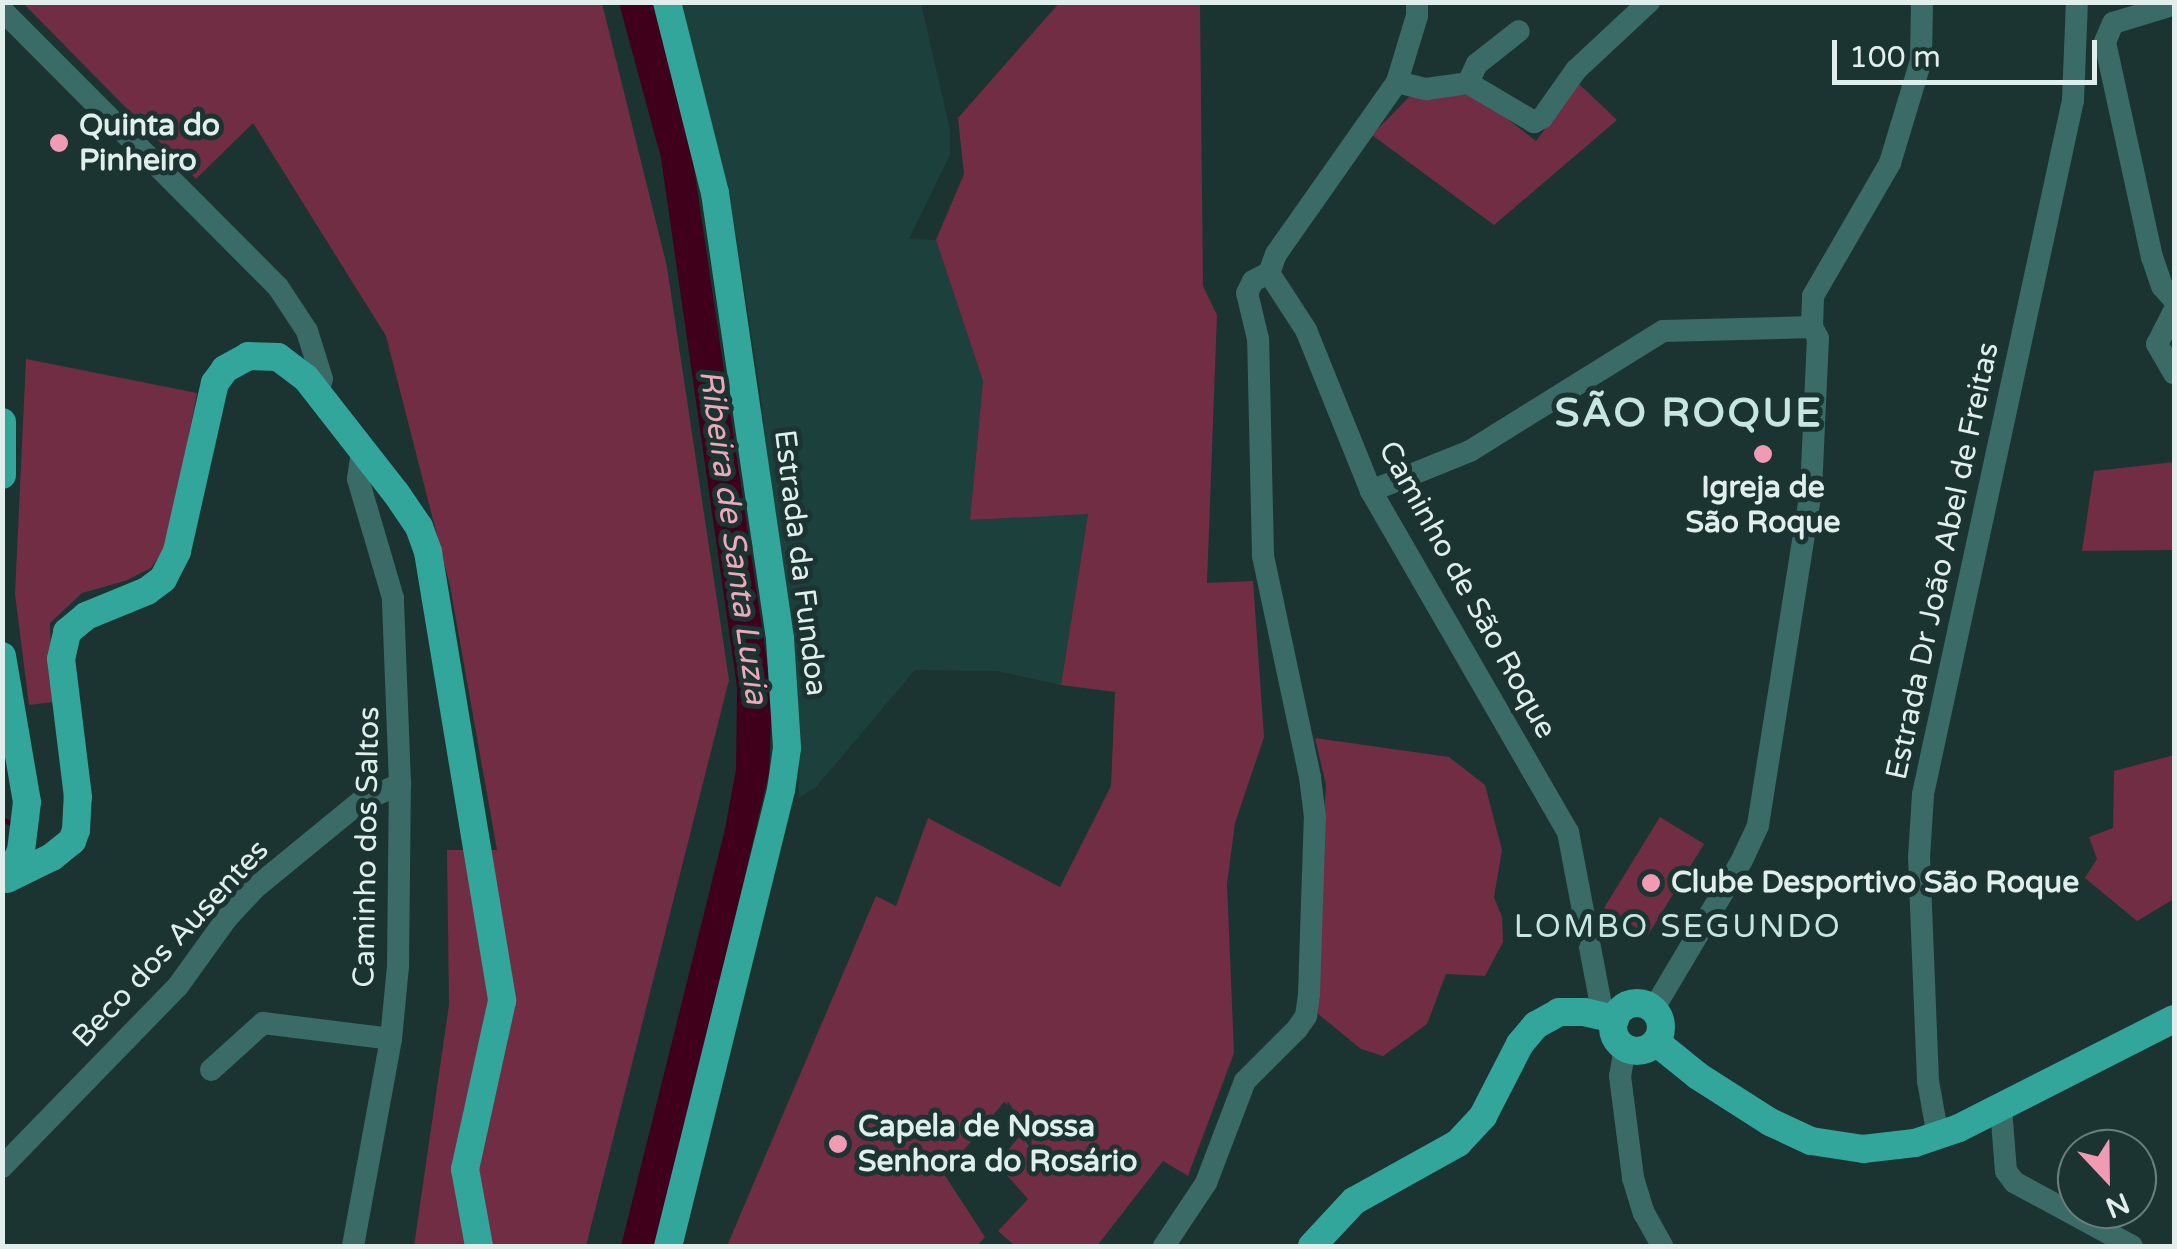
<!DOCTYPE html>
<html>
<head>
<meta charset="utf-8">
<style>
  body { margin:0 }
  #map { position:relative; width:2177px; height:1249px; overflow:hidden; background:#1b3431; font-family:"Varela Round",sans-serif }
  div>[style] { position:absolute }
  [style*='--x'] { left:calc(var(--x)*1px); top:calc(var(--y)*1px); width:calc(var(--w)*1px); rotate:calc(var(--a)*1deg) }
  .built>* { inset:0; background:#1c403c }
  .green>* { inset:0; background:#702d44 }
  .water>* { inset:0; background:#40001c }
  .stream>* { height:5px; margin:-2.5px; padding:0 2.5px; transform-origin:2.5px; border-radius:2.5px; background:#40001c }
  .minor>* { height:22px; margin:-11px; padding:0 11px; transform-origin:11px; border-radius:11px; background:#3a6b66 }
  .major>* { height:28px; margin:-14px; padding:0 14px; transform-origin:14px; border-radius:14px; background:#32a69b }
  .major>.ring { margin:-14px; padding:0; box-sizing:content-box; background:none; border:28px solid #32a69b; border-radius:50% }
  .dots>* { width:28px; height:28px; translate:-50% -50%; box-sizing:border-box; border:5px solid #1b3431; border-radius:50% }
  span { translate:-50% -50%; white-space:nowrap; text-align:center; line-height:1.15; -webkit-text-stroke:10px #1b3431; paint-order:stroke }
  .poi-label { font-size:30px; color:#e0efec; font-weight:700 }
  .left { translate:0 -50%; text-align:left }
  .street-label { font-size:30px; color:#e0efec }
  .water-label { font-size:32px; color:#f1a7bb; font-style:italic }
  .neighbourhood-label { font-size:32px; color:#c7e5e1; letter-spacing:2.5px }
  .district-label { font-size:40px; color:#c7e5e1; font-weight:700; letter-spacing:2.5px }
  .frame { position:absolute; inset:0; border:5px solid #e0efec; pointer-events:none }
  .north { position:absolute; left:2057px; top:1129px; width:100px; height:100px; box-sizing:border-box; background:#1b3431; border:2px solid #6a7f7c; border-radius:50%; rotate:158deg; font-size:28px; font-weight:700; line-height:40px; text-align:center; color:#e0efec }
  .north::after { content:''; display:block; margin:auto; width:35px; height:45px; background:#f19ab3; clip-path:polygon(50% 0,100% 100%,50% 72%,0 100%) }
  .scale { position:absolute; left:1832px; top:40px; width:265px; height:45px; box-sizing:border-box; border:5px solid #e0efec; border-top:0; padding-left:12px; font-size:30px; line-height:35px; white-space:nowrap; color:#e0efec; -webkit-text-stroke:8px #1b3431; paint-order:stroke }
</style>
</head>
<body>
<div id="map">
  <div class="built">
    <i style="clip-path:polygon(679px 3px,921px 3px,950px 130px,950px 155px,909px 239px,936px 240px,983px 381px,970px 520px,1088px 513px,1061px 685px,998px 671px,915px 670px,816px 787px,799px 798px,798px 731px,760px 391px,738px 248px,728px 187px)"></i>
  </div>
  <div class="green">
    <i style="clip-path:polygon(1060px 2px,1200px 3px,1203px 286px,1217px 315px,1207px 583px,1253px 581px,1264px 737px,1235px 823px,1227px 884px,1234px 1053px,1188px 1176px,1163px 1161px,1097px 1246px,1015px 1246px,998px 1231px,1028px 1199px,997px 1164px,1029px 1124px,1004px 1102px,944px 1174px,985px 1237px,977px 1246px,727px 1246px,876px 896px,896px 906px,928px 818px,1060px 887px,1111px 786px,1115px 692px,1061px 685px,1088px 514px,970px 520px,983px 381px,936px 240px,964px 174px,958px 118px)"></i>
    <i style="clip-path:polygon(23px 3px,602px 3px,667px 267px,729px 680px,586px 1246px,414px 1246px,449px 1005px,447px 850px,497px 850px,450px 586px,386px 336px,253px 123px,196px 179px)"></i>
    <i style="clip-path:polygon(1579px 84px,1617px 120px,1494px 225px,1372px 135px,1409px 97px,1475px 94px,1536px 141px)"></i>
    <i style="clip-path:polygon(26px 359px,197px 393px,168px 543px,151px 568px,125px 581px,82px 593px,50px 623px,53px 702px,29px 705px,15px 594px)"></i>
    <i style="clip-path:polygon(2174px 462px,2174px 550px,2082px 551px,2094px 471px)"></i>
    <i style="clip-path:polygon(1315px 738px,1449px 757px,1485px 785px,1502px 850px,1494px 897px,1502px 917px,1503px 942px,1485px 976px,1446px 974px,1427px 1024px,1383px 1056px,1361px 1049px,1311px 1008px,1326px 785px)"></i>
    <i style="clip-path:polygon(2174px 755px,2174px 899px,2137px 921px,2085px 878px,2097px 859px,2089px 837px,2113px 828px,2114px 771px)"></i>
    <i style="clip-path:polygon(1660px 817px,1704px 844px,1648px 935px,1604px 908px)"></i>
  </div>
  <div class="water">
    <i style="clip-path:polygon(619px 3px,653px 3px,692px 154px,772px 696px,769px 773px,658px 1246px,621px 1246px,725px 829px,736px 769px,737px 687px,661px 158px)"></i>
  </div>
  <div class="stream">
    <i style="--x:2;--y:819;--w:14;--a:25"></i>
  </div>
  <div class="minor">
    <i style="--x:1417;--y:2;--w:14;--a:90"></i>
    <i style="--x:1417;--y:16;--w:69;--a:106.9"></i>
    <i style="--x:1397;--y:82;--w:210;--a:125.1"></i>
    <i style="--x:1276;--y:254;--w:20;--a:110"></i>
    <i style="--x:1269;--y:273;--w:68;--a:57"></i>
    <i style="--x:1306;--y:330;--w:174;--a:68"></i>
    <i style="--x:1371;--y:491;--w:394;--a:60"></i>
    <i style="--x:1568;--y:832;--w:187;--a:79.2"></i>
    <i style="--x:2166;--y:7;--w:55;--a:163.2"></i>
    <i style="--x:2113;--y:23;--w:21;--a:113"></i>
    <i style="--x:2105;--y:42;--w:220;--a:77.7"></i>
    <i style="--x:2152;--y:257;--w:31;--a:71"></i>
    <i style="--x:2162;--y:286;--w:18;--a:49"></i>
    <i style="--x:2;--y:10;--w:391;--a:45.1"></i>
    <i style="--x:278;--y:287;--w:53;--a:56.6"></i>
    <i style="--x:307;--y:331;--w:50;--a:72.6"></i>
    <i style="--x:322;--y:379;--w:15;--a:110"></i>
    <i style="--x:1397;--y:82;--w:30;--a:14"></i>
    <i style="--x:1426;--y:89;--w:42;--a:-8.1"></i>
    <i style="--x:1468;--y:83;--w:77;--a:30.6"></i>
    <i style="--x:1534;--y:122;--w:9;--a:-27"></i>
    <i style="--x:1542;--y:118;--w:59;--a:-54.7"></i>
    <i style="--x:1576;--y:70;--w:100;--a:-43"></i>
    <i style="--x:1468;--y:83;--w:21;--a:-65"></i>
    <i style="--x:1477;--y:64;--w:53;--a:-38.2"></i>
    <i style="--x:2174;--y:311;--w:37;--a:117"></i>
    <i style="--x:2157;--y:344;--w:34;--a:60"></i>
    <i style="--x:1371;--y:491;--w:107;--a:-22"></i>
    <i style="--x:1470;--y:451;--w:227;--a:-31.9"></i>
    <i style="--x:1663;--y:331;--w:149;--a:-1.5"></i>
    <i style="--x:1653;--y:1010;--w:174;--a:-59.3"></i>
    <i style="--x:1742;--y:860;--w:38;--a:-65"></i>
    <i style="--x:1758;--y:825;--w:338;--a:-81"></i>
    <i style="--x:1811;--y:491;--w:153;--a:-87.4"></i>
    <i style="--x:1818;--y:338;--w:13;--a:-119"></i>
    <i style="--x:1812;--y:327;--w:31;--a:-88"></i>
    <i style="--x:1813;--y:296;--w:154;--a:-59.9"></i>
    <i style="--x:1890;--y:163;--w:108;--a:-73.2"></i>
    <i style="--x:1921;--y:60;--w:58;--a:-89"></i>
    <i style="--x:1625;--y:1048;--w:28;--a:100"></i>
    <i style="--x:1620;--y:1076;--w:103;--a:82.7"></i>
    <i style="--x:1633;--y:1178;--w:37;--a:73"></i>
    <i style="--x:1644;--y:1213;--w:38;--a:61"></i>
    <i style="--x:211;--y:1070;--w:70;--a:-42.1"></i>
    <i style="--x:263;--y:1023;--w:129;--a:7.1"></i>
    <i style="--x:2001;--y:1108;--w:63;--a:85.5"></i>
    <i style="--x:2006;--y:1171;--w:14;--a:54"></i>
    <i style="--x:2014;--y:1182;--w:134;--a:28.5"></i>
    <i style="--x:1938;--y:1137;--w:57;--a:-100.1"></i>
    <i style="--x:1928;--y:1081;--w:223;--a:-92.3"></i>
    <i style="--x:1919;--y:858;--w:64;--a:-86.4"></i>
    <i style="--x:1923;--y:794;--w:710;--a:-77.8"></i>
    <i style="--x:2073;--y:100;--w:98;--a:-87.7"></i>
    <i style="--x:2;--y:1167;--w:252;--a:-45.8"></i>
    <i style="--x:178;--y:986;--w:84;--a:-54.2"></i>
    <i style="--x:227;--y:918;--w:41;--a:-47"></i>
    <i style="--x:255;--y:888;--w:136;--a:-39.3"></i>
    <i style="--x:360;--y:802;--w:44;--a:-24.2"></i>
    <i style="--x:353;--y:1246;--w:210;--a:-79.6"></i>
    <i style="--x:391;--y:1039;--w:73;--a:-84.5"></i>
    <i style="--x:398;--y:966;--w:182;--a:-89.4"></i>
    <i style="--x:400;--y:784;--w:186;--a:-92.2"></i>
    <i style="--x:393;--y:598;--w:124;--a:-106.4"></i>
    <i style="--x:358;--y:479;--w:29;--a:-82"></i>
    <i style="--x:1164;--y:1246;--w:76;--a:-56.3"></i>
    <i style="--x:1206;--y:1183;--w:109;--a:-69.1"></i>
    <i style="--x:1245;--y:1081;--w:74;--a:-45"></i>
    <i style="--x:1297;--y:1029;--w:16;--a:-55"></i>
    <i style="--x:1306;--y:1016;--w:22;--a:-82"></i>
    <i style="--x:1309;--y:994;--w:177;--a:-88.1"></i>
    <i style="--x:1315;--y:817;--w:40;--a:-97.1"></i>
    <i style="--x:1310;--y:777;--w:227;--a:-102"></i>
    <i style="--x:1263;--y:555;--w:216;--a:-91.3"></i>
    <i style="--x:1258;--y:339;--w:47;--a:-103.4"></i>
    <i style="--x:1247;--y:293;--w:13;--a:-63"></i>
    <i style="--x:1253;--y:281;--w:18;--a:-27"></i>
  </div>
  <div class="major">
    <i style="--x:667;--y:2;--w:197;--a:75.9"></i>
    <i style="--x:715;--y:193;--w:451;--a:81.7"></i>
    <i style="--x:780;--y:639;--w:109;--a:86.3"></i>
    <i style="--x:787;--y:748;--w:42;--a:98.1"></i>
    <i style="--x:781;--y:790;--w:470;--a:103.9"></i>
    <i style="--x:2;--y:422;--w:53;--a:90"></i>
    <i style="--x:2;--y:656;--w:148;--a:80.3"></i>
    <i style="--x:27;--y:802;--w:49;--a:97"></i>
    <i style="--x:21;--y:851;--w:30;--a:117"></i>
    <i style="--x:7;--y:879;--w:50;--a:-26.1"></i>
    <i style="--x:52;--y:857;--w:26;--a:-39"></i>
    <i style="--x:72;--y:841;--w:12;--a:-70"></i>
    <i style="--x:76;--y:830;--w:33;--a:-87"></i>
    <i style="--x:78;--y:797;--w:139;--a:-97"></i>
    <i style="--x:61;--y:659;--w:28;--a:-77"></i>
    <i style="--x:67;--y:632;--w:25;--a:-40"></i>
    <i style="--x:86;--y:616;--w:66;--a:-22.3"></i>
    <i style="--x:147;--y:591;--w:20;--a:-37"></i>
    <i style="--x:163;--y:579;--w:31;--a:-63"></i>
    <i style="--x:177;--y:551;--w:172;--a:-77.3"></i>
    <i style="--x:215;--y:383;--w:17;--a:-54"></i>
    <i style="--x:225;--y:369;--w:26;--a:-29"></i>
    <i style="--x:248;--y:356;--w:30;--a:2"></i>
    <i style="--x:278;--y:357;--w:35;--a:37"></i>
    <i style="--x:306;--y:378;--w:146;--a:52"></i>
    <i style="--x:396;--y:493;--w:41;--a:55.9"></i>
    <i style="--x:419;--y:527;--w:27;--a:70"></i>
    <i style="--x:428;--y:552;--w:455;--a:80.6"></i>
    <i style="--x:502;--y:1001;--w:172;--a:102.4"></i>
    <i style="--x:465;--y:1169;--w:78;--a:79.7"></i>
    <i class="ring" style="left:1613px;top:1003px;width:20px;height:20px"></i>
    <i style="--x:1656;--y:1042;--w:54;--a:39"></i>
    <i style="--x:1698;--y:1076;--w:85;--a:32.6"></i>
    <i style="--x:1770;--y:1122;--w:45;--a:24.9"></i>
    <i style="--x:1811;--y:1141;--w:53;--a:8.7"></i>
    <i style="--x:1863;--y:1149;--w:52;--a:-6.6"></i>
    <i style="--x:1915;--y:1143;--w:46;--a:-18.8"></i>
    <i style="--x:1959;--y:1128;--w:241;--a:-26.9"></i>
    <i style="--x:1312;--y:1246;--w:62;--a:-47"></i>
    <i style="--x:1354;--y:1201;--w:119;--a:-29.1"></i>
    <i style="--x:1458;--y:1143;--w:37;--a:-47"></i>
    <i style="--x:1483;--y:1116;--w:81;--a:-62.8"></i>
    <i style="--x:1520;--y:1044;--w:25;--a:-50"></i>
    <i style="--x:1536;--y:1025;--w:26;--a:-29"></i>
    <i style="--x:1559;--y:1012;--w:25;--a:0"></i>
    <i style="--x:1584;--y:1012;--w:32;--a:13"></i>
  </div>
  <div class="dots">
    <i style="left:59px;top:143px;background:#f19ab3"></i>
    <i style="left:1763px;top:454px;background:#f19ab3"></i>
    <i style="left:1651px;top:883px;background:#f19ab3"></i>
    <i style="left:838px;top:1144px;background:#f19ab3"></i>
  </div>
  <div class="poi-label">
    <span class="left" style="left:79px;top:143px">Quinta do<br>Pinheiro</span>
    <span style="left:1763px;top:505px">Igreja de<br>São Roque</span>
    <span class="left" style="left:1671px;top:883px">Clube Desportivo São Roque</span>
    <span class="left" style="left:858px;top:1144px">Capela de Nossa<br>Senhora do Rosário</span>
  </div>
  <div class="street-label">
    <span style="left:1943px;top:561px;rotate:-78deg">Estrada Dr João Abel de Freitas</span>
    <span style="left:800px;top:563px;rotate:83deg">Estrada da Fundoa</span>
    <span style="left:1467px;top:590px;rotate:61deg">Caminho de São Roque</span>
    <span style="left:367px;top:847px;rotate:-89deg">Caminho dos Saltos</span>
    <span style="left:171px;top:944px;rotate:-47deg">Beco dos Ausentes</span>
  </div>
  <div class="water-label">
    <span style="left:733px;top:537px;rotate:82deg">Ribeira de Santa Luzia</span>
  </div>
  <div class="neighbourhood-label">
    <span style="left:1678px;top:927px">LOMBO SEGUNDO</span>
  </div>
  <div class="district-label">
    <span style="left:1689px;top:413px">SÃO ROQUE</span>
  </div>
  <div class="frame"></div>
  <div class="north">N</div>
  <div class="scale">100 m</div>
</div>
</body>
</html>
